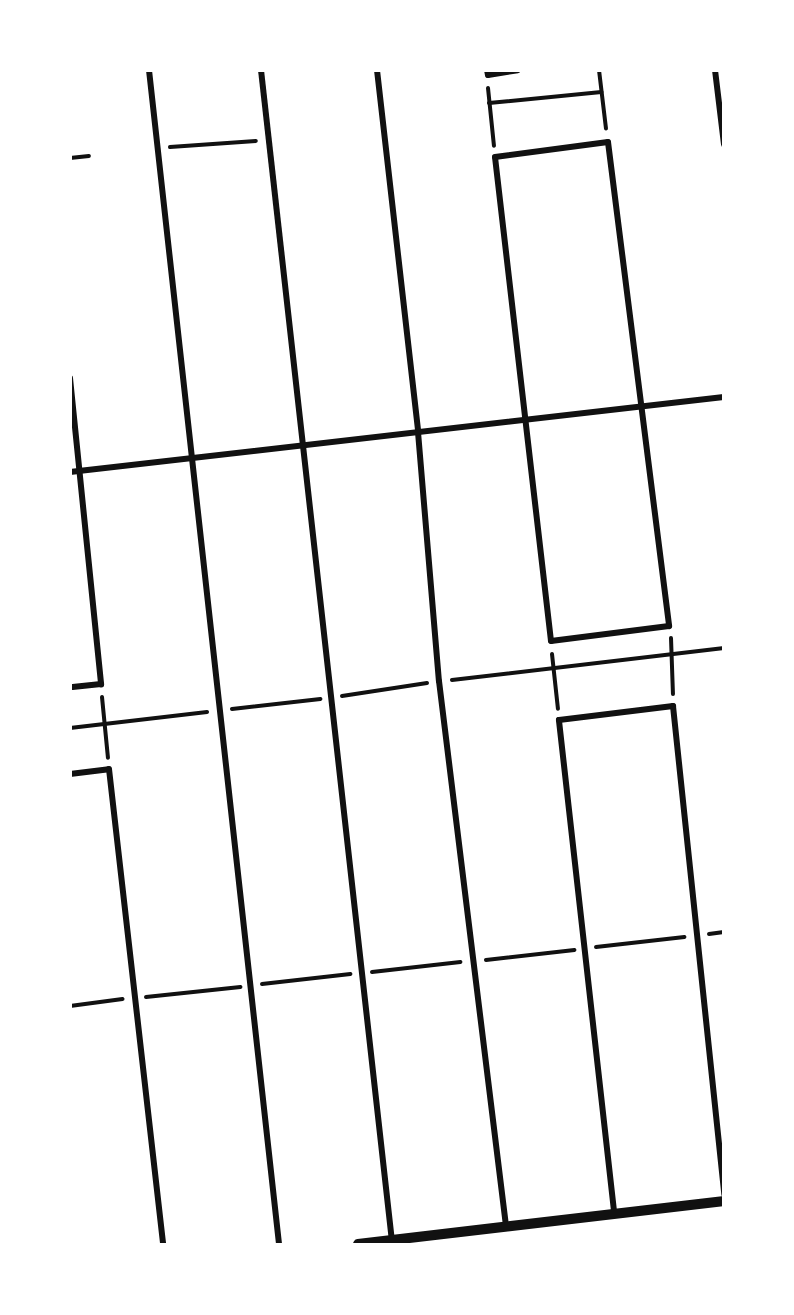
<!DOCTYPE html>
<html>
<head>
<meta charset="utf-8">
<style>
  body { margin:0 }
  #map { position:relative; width:794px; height:1315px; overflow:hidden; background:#fff; font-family:Barlow,sans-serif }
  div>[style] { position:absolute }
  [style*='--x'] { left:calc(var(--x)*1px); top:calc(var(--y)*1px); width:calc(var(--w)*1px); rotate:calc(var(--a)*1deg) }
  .path>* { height:4px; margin:-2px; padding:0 2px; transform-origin:2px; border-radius:2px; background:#111 }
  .minor>* { height:6px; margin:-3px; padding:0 3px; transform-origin:3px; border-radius:3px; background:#111 }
  .tertiary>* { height:10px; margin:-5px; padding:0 5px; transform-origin:5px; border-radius:5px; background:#111 }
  span { translate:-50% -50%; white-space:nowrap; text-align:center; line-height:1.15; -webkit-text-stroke:6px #fff; paint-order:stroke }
  .frame { position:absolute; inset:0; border:72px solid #fff; pointer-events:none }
</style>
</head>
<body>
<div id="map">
  <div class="path">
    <i style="--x:599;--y:70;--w:59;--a:83.2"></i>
    <i style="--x:488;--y:88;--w:58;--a:84.1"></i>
    <i style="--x:489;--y:103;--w:113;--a:-5.6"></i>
    <i style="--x:170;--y:147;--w:86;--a:-4"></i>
    <i style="--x:70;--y:158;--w:19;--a:-6"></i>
    <i style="--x:671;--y:638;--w:56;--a:88"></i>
    <i style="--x:552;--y:654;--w:55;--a:83.8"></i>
    <i style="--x:452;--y:680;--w:274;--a:-6.7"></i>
    <i style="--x:342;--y:696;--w:86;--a:-8.7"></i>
    <i style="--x:102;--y:697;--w:61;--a:84.4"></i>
    <i style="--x:232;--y:709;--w:89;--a:-6.5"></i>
    <i style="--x:70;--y:728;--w:138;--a:-6.7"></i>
    <i style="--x:709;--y:934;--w:15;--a:-8"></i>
    <i style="--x:596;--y:947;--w:89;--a:-6.5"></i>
    <i style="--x:486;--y:960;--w:89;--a:-6.5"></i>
    <i style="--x:372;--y:972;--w:89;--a:-6.5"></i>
    <i style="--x:262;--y:984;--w:89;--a:-6.5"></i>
    <i style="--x:146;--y:997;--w:95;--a:-6.1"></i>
    <i style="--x:70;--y:1006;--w:53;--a:-7.5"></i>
  </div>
  <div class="minor">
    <i style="--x:149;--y:70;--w:1181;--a:83.68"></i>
    <i style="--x:261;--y:70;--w:1178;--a:83.62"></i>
    <i style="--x:377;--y:70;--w:364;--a:83.5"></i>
    <i style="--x:418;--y:432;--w:250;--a:85.2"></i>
    <i style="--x:439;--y:681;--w:549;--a:82.99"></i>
    <i style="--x:487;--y:70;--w:5;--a:79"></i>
    <i style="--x:488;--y:75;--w:30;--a:-9"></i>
    <i style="--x:715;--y:70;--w:75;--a:83.1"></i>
    <i style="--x:608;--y:142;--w:488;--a:82.8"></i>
    <i style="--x:669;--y:626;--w:119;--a:172.8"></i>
    <i style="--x:551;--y:641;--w:487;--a:-96.6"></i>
    <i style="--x:495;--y:157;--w:114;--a:-7.6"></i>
    <i style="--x:70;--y:378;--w:308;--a:84.2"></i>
    <i style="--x:101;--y:684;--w:31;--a:174"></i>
    <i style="--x:70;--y:472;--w:658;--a:-6.54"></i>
    <i style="--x:70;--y:774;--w:39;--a:-7"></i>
    <i style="--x:109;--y:769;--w:478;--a:83.5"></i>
    <i style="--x:614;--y:1211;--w:494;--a:-96.4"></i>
    <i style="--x:559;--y:720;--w:115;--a:-7"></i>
    <i style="--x:673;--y:706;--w:491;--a:84"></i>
  </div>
  <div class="tertiary">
    <i style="--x:358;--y:1244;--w:369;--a:-6.7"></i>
  </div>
  <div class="frame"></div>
</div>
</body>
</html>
